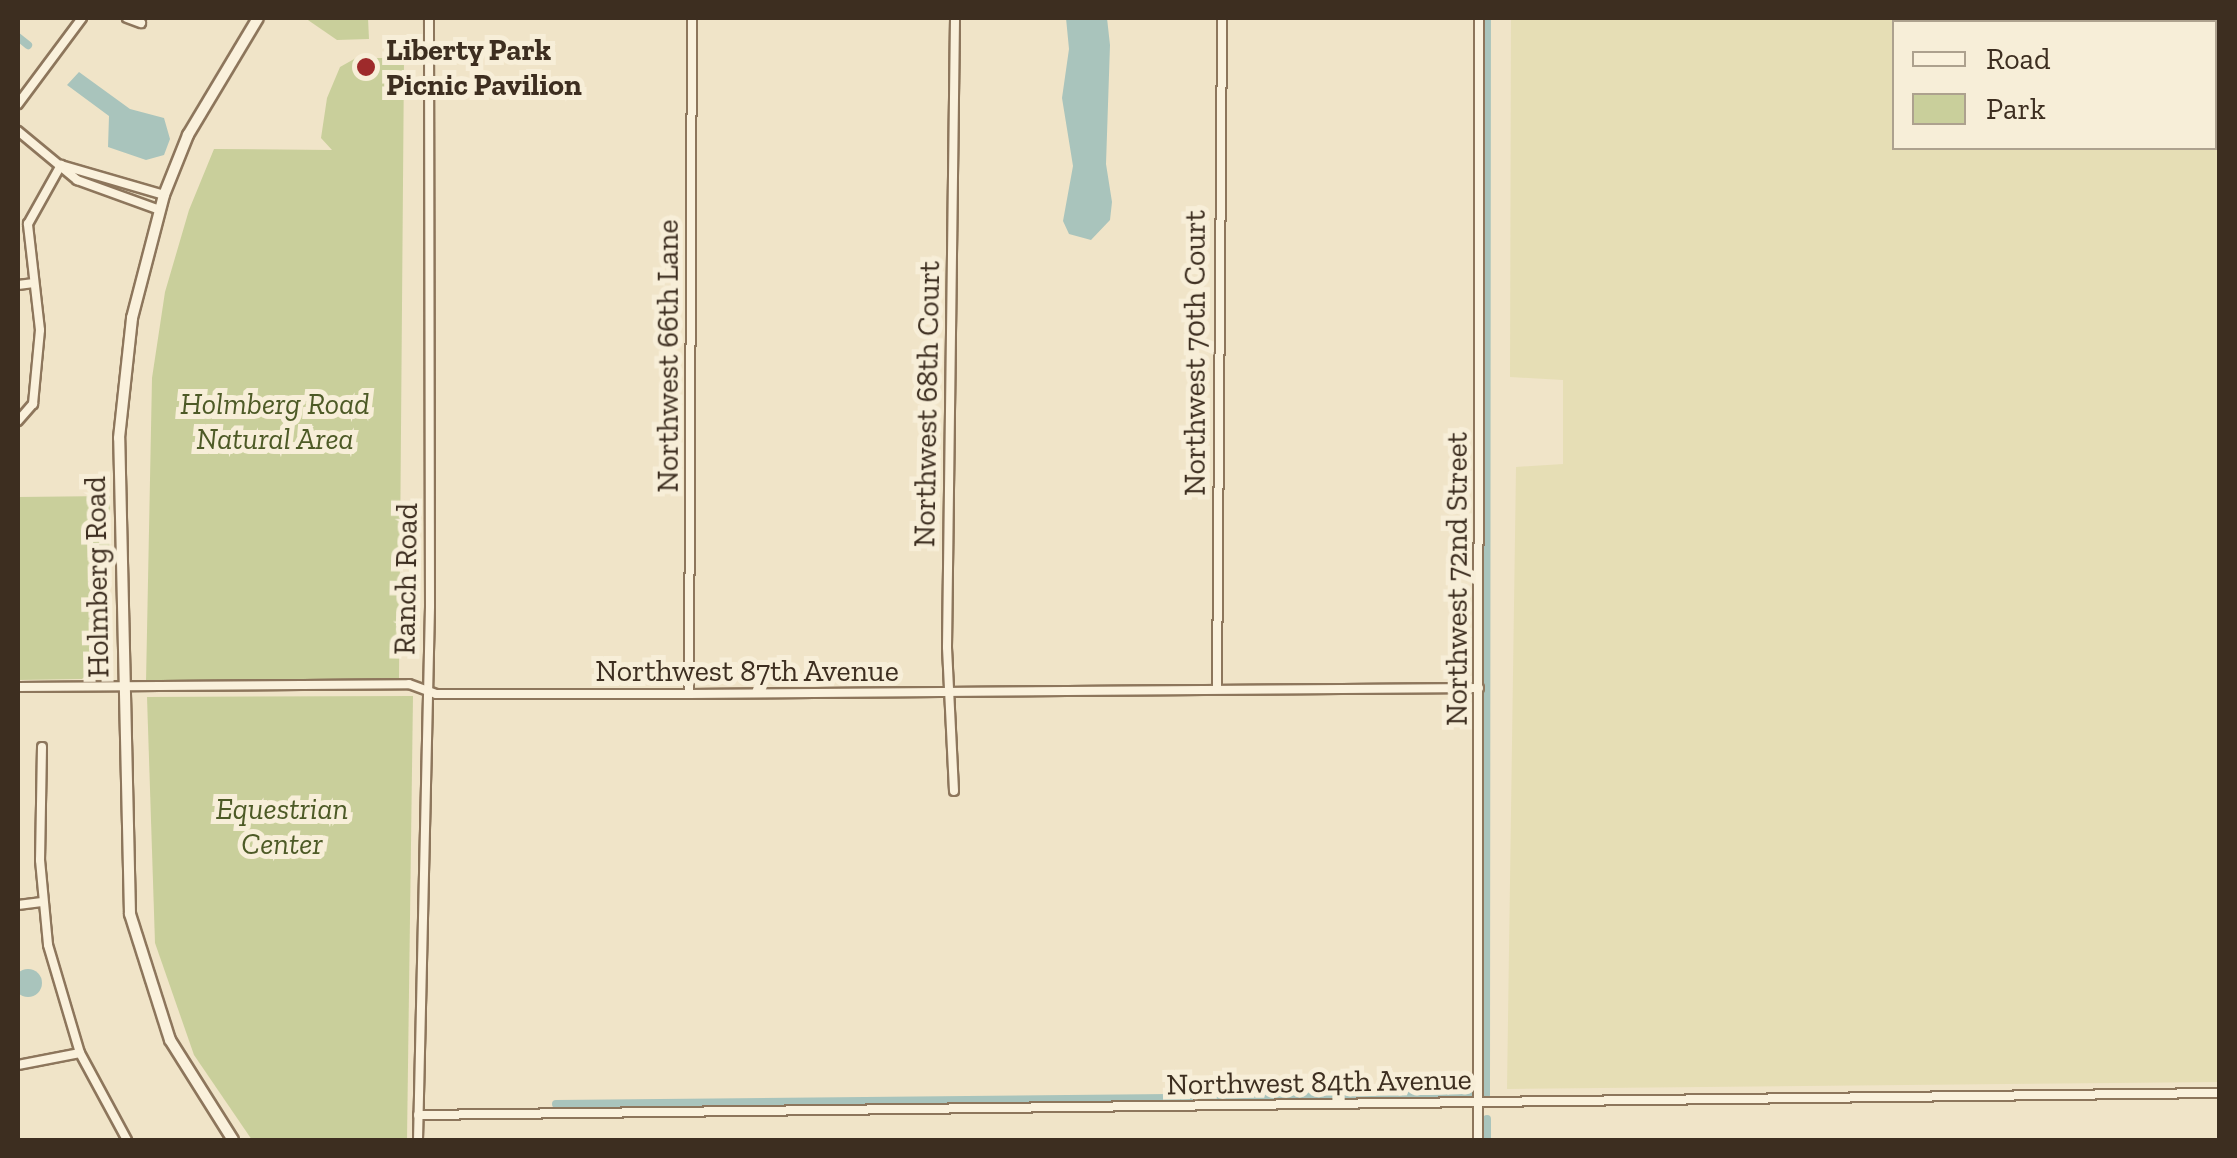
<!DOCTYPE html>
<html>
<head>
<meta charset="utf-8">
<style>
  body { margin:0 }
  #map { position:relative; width:2237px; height:1158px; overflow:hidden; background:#f0e4c8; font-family:"Zilla Slab",serif }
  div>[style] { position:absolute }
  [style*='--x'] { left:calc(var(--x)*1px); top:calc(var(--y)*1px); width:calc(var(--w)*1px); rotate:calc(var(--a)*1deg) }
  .farmland>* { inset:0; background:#e6deb5 }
  .green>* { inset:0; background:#c9cf9b }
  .water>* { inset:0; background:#a9c4bc }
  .round { border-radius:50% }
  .canal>* { height:8px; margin:-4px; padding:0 4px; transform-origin:4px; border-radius:4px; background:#a9c4bc }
  .roads { filter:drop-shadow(2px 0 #8d765c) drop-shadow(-2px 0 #8d765c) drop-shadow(0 2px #8d765c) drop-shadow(0 -2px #8d765c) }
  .street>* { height:8px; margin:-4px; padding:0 4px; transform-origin:4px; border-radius:4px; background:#faf1dc }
  .secondary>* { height:10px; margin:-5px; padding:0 5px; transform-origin:5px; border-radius:5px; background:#faf1dc }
  .dots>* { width:28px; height:28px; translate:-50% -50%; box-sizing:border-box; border:5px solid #f7eed8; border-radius:50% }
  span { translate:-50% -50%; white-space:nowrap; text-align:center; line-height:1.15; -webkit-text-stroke:10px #f7eed8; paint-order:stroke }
  .poi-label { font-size:30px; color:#3d2e20; font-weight:700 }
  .left { translate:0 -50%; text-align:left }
  .street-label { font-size:30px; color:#3d2e20 }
  .park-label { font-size:30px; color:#4d5a26; font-style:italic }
  .frame { position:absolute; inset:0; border:20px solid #3d2e20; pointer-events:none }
  .legend { position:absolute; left:1892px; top:20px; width:325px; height:130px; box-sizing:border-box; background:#f7eed8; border:2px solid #ada18e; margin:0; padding:12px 18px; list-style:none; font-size:30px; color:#3d2e20 }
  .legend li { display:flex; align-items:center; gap:20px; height:50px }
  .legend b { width:50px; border:2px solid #ada18e }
</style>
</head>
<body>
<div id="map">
  <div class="farmland">
    <i style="clip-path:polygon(evenodd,1511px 18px,2219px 18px,2219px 1082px,1507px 1089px,1516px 467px,1563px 464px,1563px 380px,1510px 377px,1511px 18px,1894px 22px,2214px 22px,2214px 148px,1894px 148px,1894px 22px)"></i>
  </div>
  <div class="green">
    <i style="clip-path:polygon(305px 18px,368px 18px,369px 39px,337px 40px)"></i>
    <i style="clip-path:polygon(356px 58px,404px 58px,399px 680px,146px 682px,152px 378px,165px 292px,189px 210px,214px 149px,332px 150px,321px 138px,327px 98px,340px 67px)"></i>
    <i style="clip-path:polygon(110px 496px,108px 668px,97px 679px,94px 668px,82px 679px,18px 680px,18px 497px)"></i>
    <i style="clip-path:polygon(413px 696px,407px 1140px,252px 1140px,194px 1055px,155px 943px,147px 697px)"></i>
  </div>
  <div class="water">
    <i style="clip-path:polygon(1066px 18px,1107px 18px,1110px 45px,1106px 164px,1112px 202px,1110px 220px,1091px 240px,1069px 234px,1063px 221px,1073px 166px,1062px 98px,1069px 49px)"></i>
    <i style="clip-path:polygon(79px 72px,130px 109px,164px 118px,170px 139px,164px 155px,146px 160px,108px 147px,109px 116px,67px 85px)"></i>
    <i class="round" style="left:14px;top:969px;width:28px;height:28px"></i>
  </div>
  <div class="canal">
    <i style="--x:18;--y:37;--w:13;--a:39"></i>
    <i style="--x:1486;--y:1095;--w:1077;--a:-89.95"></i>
    <i style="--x:556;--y:1104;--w:917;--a:-0.56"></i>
    <i style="--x:1487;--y:1140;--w:21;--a:-90"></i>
  </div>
  <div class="roads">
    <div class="street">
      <i style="--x:127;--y:18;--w:15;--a:20"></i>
      <i style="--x:18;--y:104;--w:107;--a:-53.3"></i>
      <i style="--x:18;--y:131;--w:77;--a:39.7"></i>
      <i style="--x:77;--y:180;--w:88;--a:19.9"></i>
      <i style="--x:61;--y:165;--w:107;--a:16.2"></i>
      <i style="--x:18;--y:285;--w:16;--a:-7"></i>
      <i style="--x:18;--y:421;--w:23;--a:-49"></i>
      <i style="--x:33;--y:404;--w:74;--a:-84.6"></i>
      <i style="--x:40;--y:330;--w:107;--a:-96.5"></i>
      <i style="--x:28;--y:224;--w:68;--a:-60.8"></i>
      <i style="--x:18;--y:687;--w:391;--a:-0.4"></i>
      <i style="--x:409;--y:684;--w:29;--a:20"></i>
      <i style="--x:436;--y:694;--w:253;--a:0"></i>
      <i style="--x:689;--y:694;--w:790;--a:-0.44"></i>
      <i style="--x:1217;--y:689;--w:671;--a:-89.57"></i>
      <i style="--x:689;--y:694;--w:676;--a:-89.75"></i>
      <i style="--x:42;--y:747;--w:113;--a:91"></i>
      <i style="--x:40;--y:860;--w:85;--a:84.6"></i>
      <i style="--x:48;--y:945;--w:113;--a:73.5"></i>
      <i style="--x:80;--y:1053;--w:99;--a:61.6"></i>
      <i style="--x:954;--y:791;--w:144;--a:-92.8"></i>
      <i style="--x:947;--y:647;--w:629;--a:-89.27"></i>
      <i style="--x:18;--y:905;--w:24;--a:-7"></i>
      <i style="--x:18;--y:1065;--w:63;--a:-11"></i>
      <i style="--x:418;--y:1115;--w:1802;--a:-0.7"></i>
      <i style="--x:418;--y:1140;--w:534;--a:-88.71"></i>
      <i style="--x:430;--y:606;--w:588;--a:-90.1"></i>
      <i style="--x:1478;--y:1140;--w:1122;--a:-89.95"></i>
    </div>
    <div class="secondary">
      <i style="--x:233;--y:1140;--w:118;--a:-122.2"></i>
      <i style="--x:170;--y:1040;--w:132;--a:-107.6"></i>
      <i style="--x:130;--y:914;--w:476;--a:-91.3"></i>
      <i style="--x:119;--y:438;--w:121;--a:-83.8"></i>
      <i style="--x:132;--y:318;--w:127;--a:-75.4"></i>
      <i style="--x:164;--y:195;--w:65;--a:-68.2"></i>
      <i style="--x:188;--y:135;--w:136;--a:-59.1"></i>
    </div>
  </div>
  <div class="dots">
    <i style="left:366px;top:67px;background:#9e2a2b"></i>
  </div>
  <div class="poi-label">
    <span class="left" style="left:386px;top:67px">Liberty Park<br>Picnic Pavilion</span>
  </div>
  <div class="street-label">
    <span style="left:1195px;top:353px;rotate:-90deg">Northwest 70th Court</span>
    <span style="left:668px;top:356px;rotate:-90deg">Northwest 66th Lane</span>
    <span style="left:927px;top:404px;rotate:-89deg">Northwest 68th Court</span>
    <span style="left:97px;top:577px;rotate:-91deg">Holmberg Road</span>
    <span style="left:406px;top:579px;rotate:-89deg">Ranch Road</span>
    <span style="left:1457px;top:579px;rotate:-90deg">Northwest 72nd Street</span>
    <span style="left:747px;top:671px">Northwest 87th Avenue</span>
    <span style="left:1319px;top:1082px;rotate:-1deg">Northwest 84th Avenue</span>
  </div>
  <div class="park-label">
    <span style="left:275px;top:421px">Holmberg Road<br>Natural Area</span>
    <span style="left:282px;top:826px">Equestrian<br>Center</span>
  </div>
  <div class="frame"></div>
  <ul class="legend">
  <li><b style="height:12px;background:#faf1dc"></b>Road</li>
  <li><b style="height:28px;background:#c9cf9b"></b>Park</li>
  </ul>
</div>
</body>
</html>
